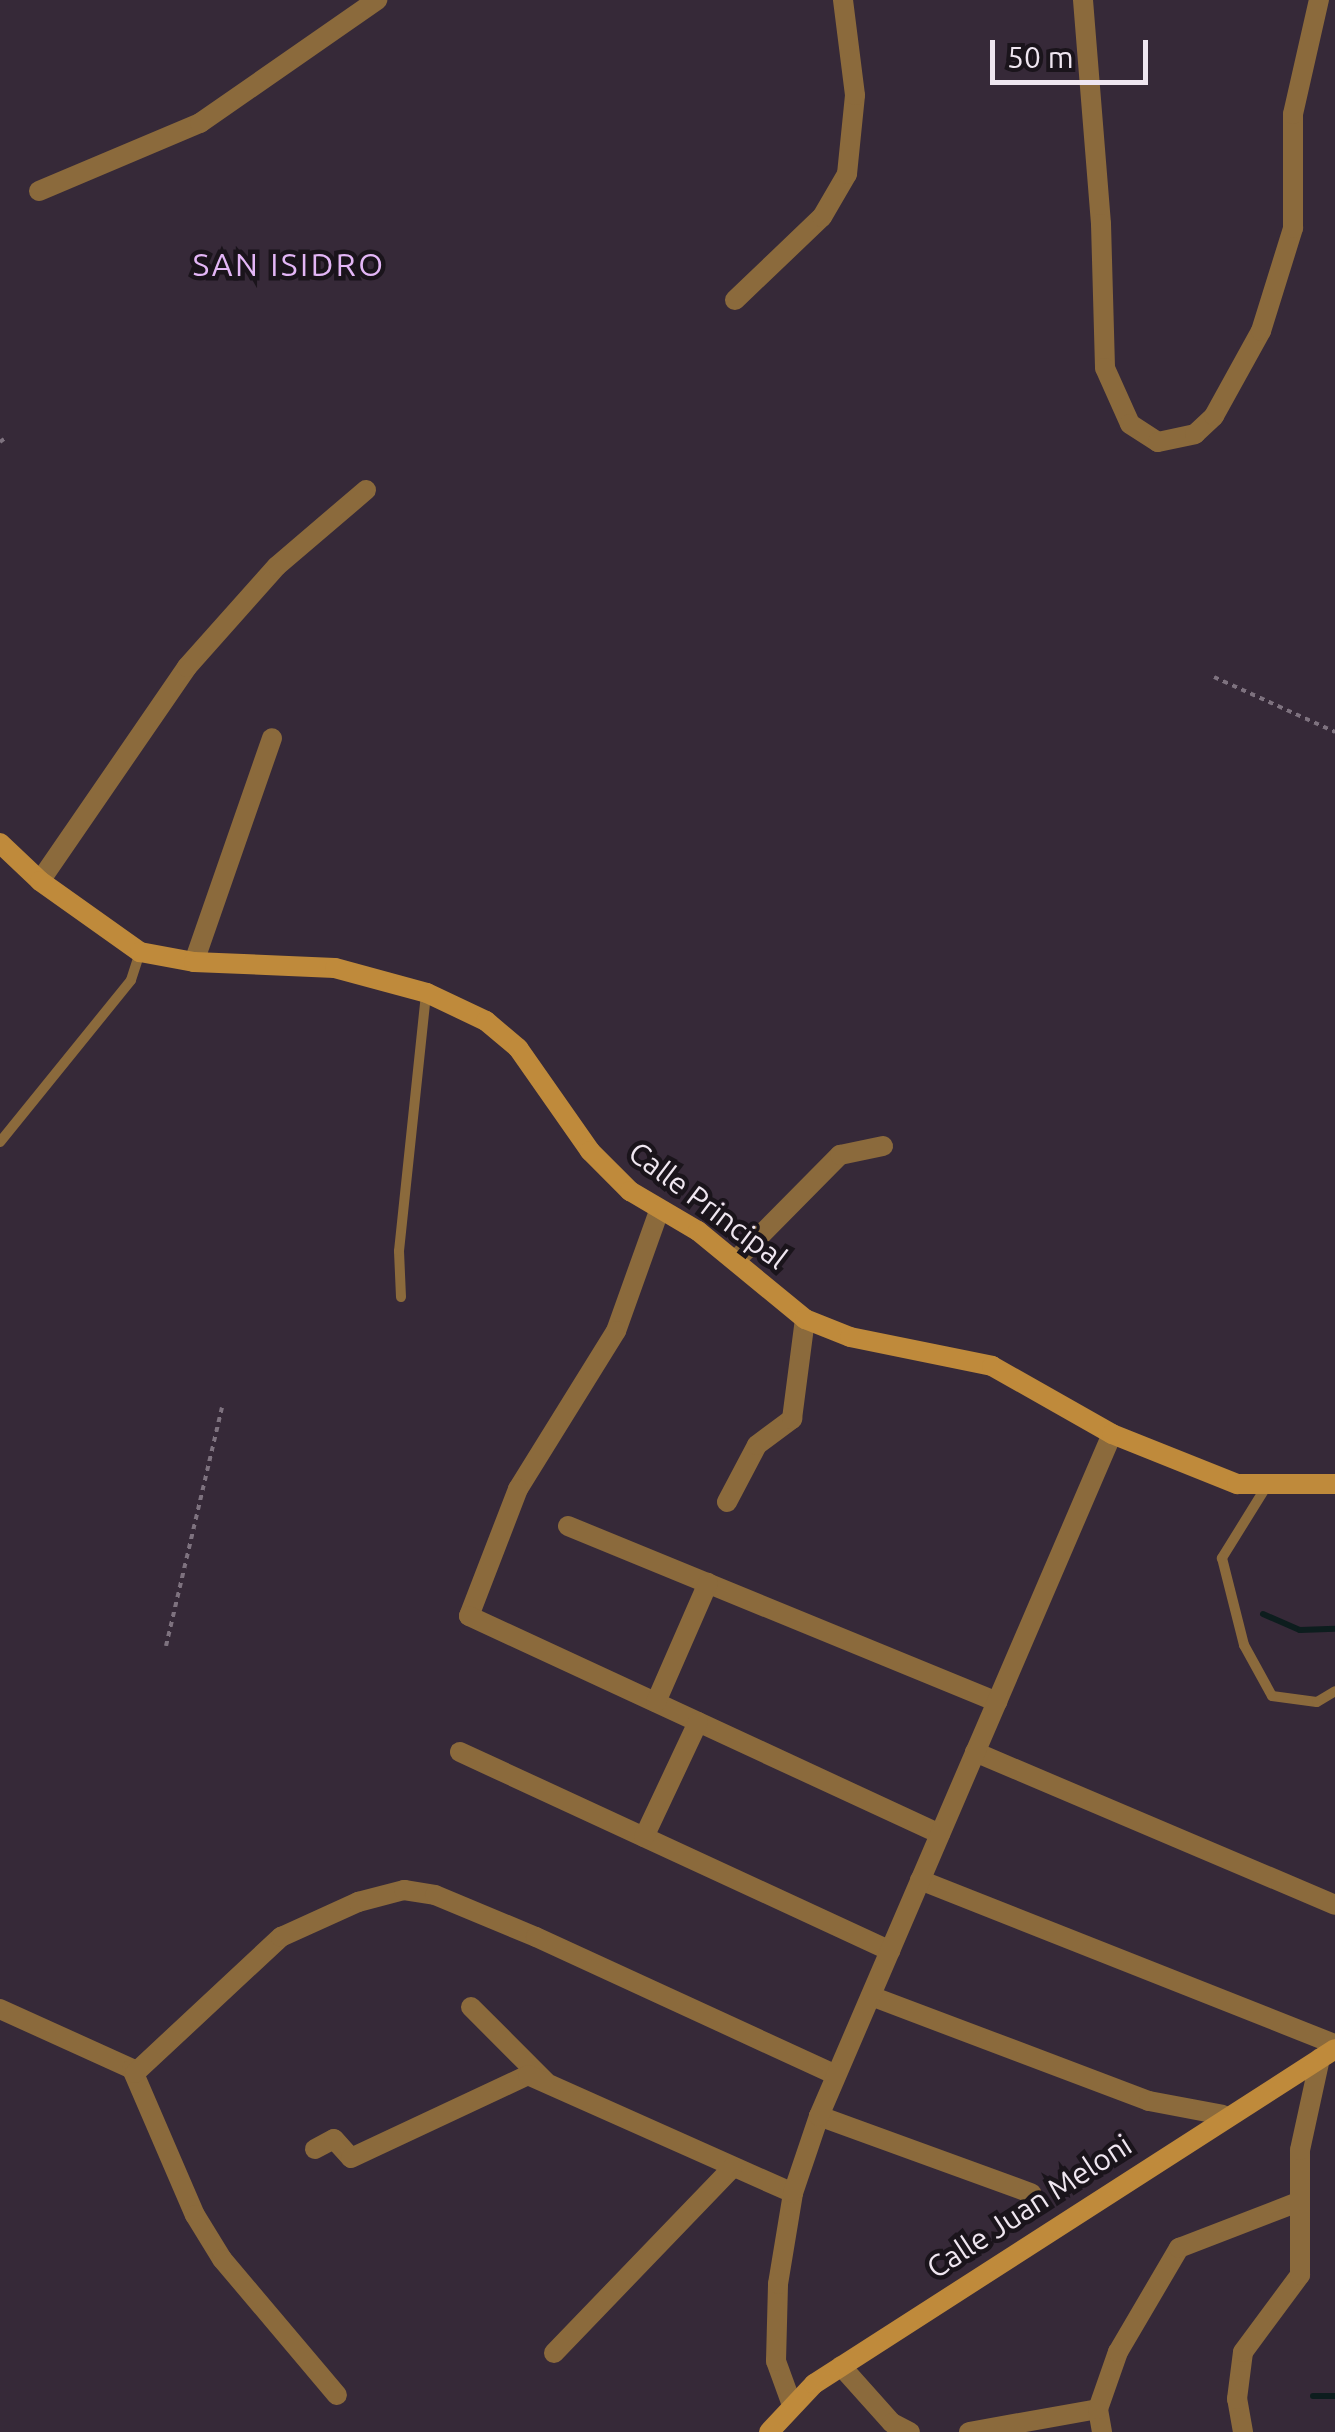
<!DOCTYPE html>
<html>
<head>
<meta charset="utf-8">
<style>
  body { margin:0 }
  #map { position:relative; width:1335px; height:2432px; overflow:hidden; background:#362938; font-family:Ubuntu,sans-serif }
  div>[style] { position:absolute }
  [style*='--x'] { left:calc(var(--x)*1px); top:calc(var(--y)*1px); width:calc(var(--w)*1px); rotate:calc(var(--a)*1deg) }
  .stream>* { height:6px; margin:-3px; padding:0 3px; transform-origin:3px; border-radius:3px; background:#0d1d1e }
  .path>* { height:4px; margin-top:-2px; transform-origin:0; background:repeating-linear-gradient(90deg,#7e727f 0 5px,transparent 0 10px) }
  .lane>* { height:10px; margin:-5px; padding:0 5px; transform-origin:5px; border-radius:5px; background:#8b6a3c }
  .street>* { height:20px; margin:-10px; padding:0 10px; transform-origin:10px; border-radius:10px; background:#8b6a3c }
  .secondary>* { height:20px; margin:-10px; padding:0 10px; transform-origin:10px; border-radius:10px; background:#bf8a3b }
  span { translate:-50% -50%; white-space:nowrap; text-align:center; line-height:1.15; -webkit-text-stroke:9px #1a141b; paint-order:stroke }
  .street-label { font-size:30px; color:#efe6f0 }
  .neighbourhood-label { font-size:32px; color:#e3b6f6; letter-spacing:2.5px }
  .scale { position:absolute; left:990px; top:40px; width:158px; height:45px; box-sizing:border-box; border:5px solid #efe6f0; border-top:0; padding-left:12px; font-size:30px; line-height:35px; white-space:nowrap; color:#efe6f0; -webkit-text-stroke:8px #1a141b; paint-order:stroke }
</style>
</head>
<body>
<div id="map">
  <div class="stream">
    <i style="--x:1263;--y:1614;--w:40;--a:23.4"></i>
    <i style="--x:1300;--y:1630;--w:35;--a:-2"></i>
    <i style="--x:1313;--y:2396;--w:22;--a:0"></i>
  </div>
  <div class="path">
    <i style="--x:0;--y:442;--w:5;--a:-37"></i>
    <i style="--x:1214;--y:677;--w:133;--a:24.4"></i>
    <i style="--x:166;--y:1646;--w:245;--a:-76.8"></i>
  </div>
  <div class="lane">
    <i style="--x:0;--y:1142;--w:208;--a:-51"></i>
    <i style="--x:131;--y:980;--w:29;--a:-72"></i>
    <i style="--x:401;--y:1297;--w:46;--a:-92.5"></i>
    <i style="--x:399;--y:1251;--w:258;--a:-84"></i>
    <i style="--x:1266;--y:1487;--w:84;--a:121.8"></i>
    <i style="--x:1222;--y:1558;--w:90;--a:75.8"></i>
    <i style="--x:1244;--y:1645;--w:58;--a:61.2"></i>
    <i style="--x:1272;--y:1696;--w:45;--a:7.6"></i>
    <i style="--x:1317;--y:1702;--w:21;--a:-31"></i>
  </div>
  <div class="street">
    <i style="--x:1083;--y:0;--w:225;--a:85.4"></i>
    <i style="--x:1101;--y:224;--w:144;--a:88.4"></i>
    <i style="--x:1105;--y:368;--w:61;--a:65.9"></i>
    <i style="--x:1130;--y:424;--w:33;--a:33"></i>
    <i style="--x:1158;--y:442;--w:38;--a:-12"></i>
    <i style="--x:1195;--y:434;--w:26;--a:-43"></i>
    <i style="--x:1214;--y:416;--w:97;--a:-61.1"></i>
    <i style="--x:1261;--y:331;--w:108;--a:-72.7"></i>
    <i style="--x:1293;--y:228;--w:114;--a:-90"></i>
    <i style="--x:1293;--y:114;--w:117;--a:-77.2"></i>
    <i style="--x:39;--y:191;--w:175;--a:-22.9"></i>
    <i style="--x:200;--y:123;--w:216;--a:-34.8"></i>
    <i style="--x:735;--y:300;--w:120;--a:-43.7"></i>
    <i style="--x:822;--y:217;--w:50;--a:-59.8"></i>
    <i style="--x:847;--y:174;--w:79;--a:-84.2"></i>
    <i style="--x:855;--y:95;--w:96;--a:-97.2"></i>
    <i style="--x:40;--y:881;--w:260;--a:-55.5"></i>
    <i style="--x:187;--y:667;--w:135;--a:-48.3"></i>
    <i style="--x:277;--y:566;--w:117;--a:-40.5"></i>
    <i style="--x:194;--y:962;--w:237;--a:-70.8"></i>
    <i style="--x:659;--y:1211;--w:127;--a:109.7"></i>
    <i style="--x:616;--y:1331;--w:186;--a:121.8"></i>
    <i style="--x:518;--y:1489;--w:136;--a:111.1"></i>
    <i style="--x:469;--y:1616;--w:519;--a:24.84"></i>
    <i style="--x:736;--y:1260;--w:148;--a:-45.3"></i>
    <i style="--x:840;--y:1155;--w:44;--a:-11.8"></i>
    <i style="--x:727;--y:1502;--w:64;--a:-62.2"></i>
    <i style="--x:757;--y:1445;--w:44;--a:-36.6"></i>
    <i style="--x:792;--y:1419;--w:101;--a:-82.6"></i>
    <i style="--x:568;--y:1526;--w:464;--a:22.3"></i>
    <i style="--x:656;--y:1702;--w:130;--a:-66.4"></i>
    <i style="--x:460;--y:1752;--w:474;--a:24.8"></i>
    <i style="--x:975;--y:1752;--w:391;--a:23"></i>
    <i style="--x:644;--y:1837;--w:127;--a:-64.8"></i>
    <i style="--x:920;--y:1880;--w:446;--a:21.6"></i>
    <i style="--x:871;--y:1996;--w:297;--a:20.7"></i>
    <i style="--x:1149;--y:2101;--w:75;--a:10.7"></i>
    <i style="--x:471;--y:2007;--w:105;--a:45"></i>
    <i style="--x:0;--y:2009;--w:145;--a:24.4"></i>
    <i style="--x:132;--y:2069;--w:159;--a:66.7"></i>
    <i style="--x:195;--y:2215;--w:52;--a:58.5"></i>
    <i style="--x:222;--y:2259;--w:178;--a:49.8"></i>
    <i style="--x:135;--y:2073;--w:200;--a:-43"></i>
    <i style="--x:281;--y:1937;--w:85;--a:-24.4"></i>
    <i style="--x:358;--y:1902;--w:48;--a:-14.6"></i>
    <i style="--x:404;--y:1890;--w:31;--a:9"></i>
    <i style="--x:435;--y:1895;--w:109;--a:22.6"></i>
    <i style="--x:536;--y:1937;--w:330;--a:24.7"></i>
    <i style="--x:819;--y:2116;--w:226;--a:20"></i>
    <i style="--x:315;--y:2149;--w:21;--a:-28"></i>
    <i style="--x:334;--y:2139;--w:25;--a:48"></i>
    <i style="--x:351;--y:2158;--w:195;--a:-25.1"></i>
    <i style="--x:528;--y:2075;--w:290;--a:24"></i>
    <i style="--x:554;--y:2353;--w:257;--a:-46.1"></i>
    <i style="--x:841;--y:2366;--w:76;--a:48.2"></i>
    <i style="--x:892;--y:2423;--w:20;--a:27"></i>
    <i style="--x:792;--y:2405;--w:47;--a:-110"></i>
    <i style="--x:776;--y:2361;--w:77;--a:-88.5"></i>
    <i style="--x:778;--y:2284;--w:92;--a:-80.6"></i>
    <i style="--x:793;--y:2193;--w:81;--a:-71.3"></i>
    <i style="--x:819;--y:2116;--w:742;--a:-66.75"></i>
    <i style="--x:969;--y:2432;--w:131;--a:-10.1"></i>
    <i style="--x:1102;--y:2432;--w:23;--a:-100"></i>
    <i style="--x:1098;--y:2409;--w:60;--a:-70.7"></i>
    <i style="--x:1118;--y:2352;--w:121;--a:-59.6"></i>
    <i style="--x:1179;--y:2248;--w:128;--a:-21.1"></i>
    <i style="--x:1243;--y:2432;--w:34;--a:-100"></i>
    <i style="--x:1237;--y:2399;--w:47;--a:-82.7"></i>
    <i style="--x:1243;--y:2352;--w:96;--a:-53.5"></i>
    <i style="--x:1300;--y:2275;--w:125;--a:-90"></i>
    <i style="--x:1300;--y:2150;--w:94;--a:-77.7"></i>
  </div>
  <div class="secondary">
    <i style="--x:0;--y:843;--w:55;--a:43.5"></i>
    <i style="--x:40;--y:881;--w:123;--a:35.4"></i>
    <i style="--x:140;--y:952;--w:55;--a:10.5"></i>
    <i style="--x:194;--y:962;--w:141;--a:2.4"></i>
    <i style="--x:335;--y:968;--w:95;--a:15.2"></i>
    <i style="--x:427;--y:993;--w:65;--a:25.4"></i>
    <i style="--x:486;--y:1021;--w:42;--a:40.2"></i>
    <i style="--x:518;--y:1048;--w:126;--a:55"></i>
    <i style="--x:590;--y:1151;--w:57;--a:45"></i>
    <i style="--x:630;--y:1191;--w:79;--a:30.5"></i>
    <i style="--x:698;--y:1231;--w:139;--a:39.4"></i>
    <i style="--x:805;--y:1319;--w:48;--a:21.8"></i>
    <i style="--x:850;--y:1337;--w:145;--a:11.5"></i>
    <i style="--x:992;--y:1366;--w:138;--a:29.5"></i>
    <i style="--x:1112;--y:1434;--w:135;--a:21.8"></i>
    <i style="--x:1237;--y:1484;--w:98;--a:0"></i>
    <i style="--x:769;--y:2432;--w:66;--a:-46.8"></i>
    <i style="--x:814;--y:2384;--w:619;--a:-32.74"></i>
  </div>
  <div class="street-label">
    <span style="left:708px;top:1205px;rotate:37deg">Calle Principal</span>
    <span style="left:1029px;top:2206px;rotate:-33deg">Calle Juan Meloni</span>
  </div>
  <div class="neighbourhood-label">
    <span style="left:289px;top:264px">SAN ISIDRO</span>
  </div>
  <div class="scale">50 m</div>
</div>
</body>
</html>
